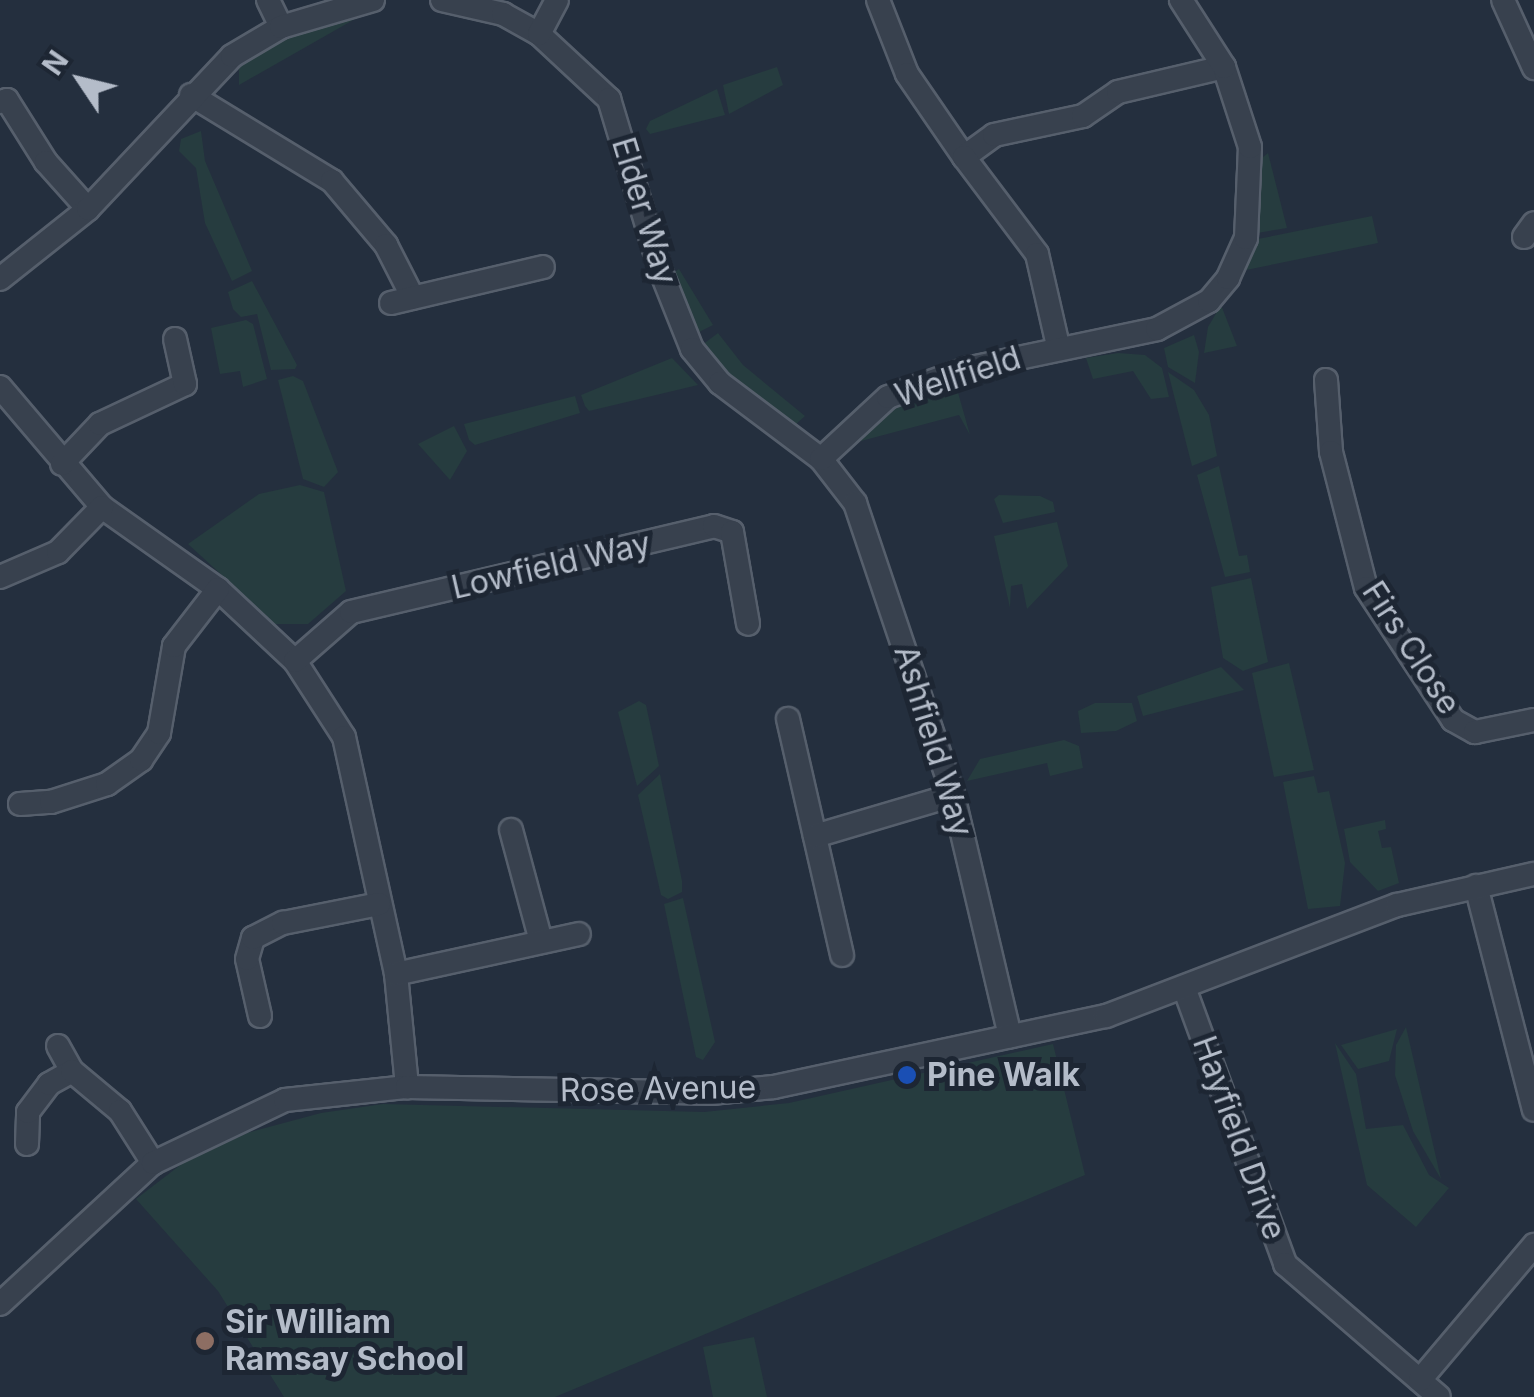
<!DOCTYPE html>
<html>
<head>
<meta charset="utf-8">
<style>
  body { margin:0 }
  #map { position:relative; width:1534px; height:1397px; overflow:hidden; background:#242f3e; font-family:Inter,sans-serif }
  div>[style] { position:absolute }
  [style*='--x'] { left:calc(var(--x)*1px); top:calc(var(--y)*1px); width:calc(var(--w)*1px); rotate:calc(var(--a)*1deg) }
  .green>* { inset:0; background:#263c3f }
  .roads { filter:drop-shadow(2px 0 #565f6c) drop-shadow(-2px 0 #565f6c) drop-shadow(0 2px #565f6c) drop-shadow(0 -2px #565f6c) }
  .street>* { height:22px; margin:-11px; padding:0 11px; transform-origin:11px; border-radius:11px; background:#38414e }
  .dots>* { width:28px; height:28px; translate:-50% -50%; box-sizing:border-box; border:5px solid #1d2633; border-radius:50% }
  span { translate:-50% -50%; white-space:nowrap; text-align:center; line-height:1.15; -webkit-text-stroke:10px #1d2633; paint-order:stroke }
  .street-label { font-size:32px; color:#b4bcc9 }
  .poi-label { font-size:32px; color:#b4bcc9; font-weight:700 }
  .left { translate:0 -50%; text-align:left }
  .north { position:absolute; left:30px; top:30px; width:100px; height:100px; -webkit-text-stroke:8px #1d2633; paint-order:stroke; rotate:305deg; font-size:28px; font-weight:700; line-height:40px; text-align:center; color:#b4bcc9 }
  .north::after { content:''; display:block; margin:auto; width:35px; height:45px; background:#b4bcc9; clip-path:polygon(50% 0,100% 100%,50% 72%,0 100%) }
</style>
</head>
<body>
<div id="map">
  <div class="green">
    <i style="clip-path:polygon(352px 13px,362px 15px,239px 85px,239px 61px,287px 32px)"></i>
    <i style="clip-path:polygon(777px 67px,783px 85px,729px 114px,723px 85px)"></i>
    <i style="clip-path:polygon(717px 89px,725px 115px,650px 134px,646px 129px,650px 121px)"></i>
    <i style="clip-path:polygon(201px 131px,205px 161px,252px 271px,232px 281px,205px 223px,196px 168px,179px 151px,181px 139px)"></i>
    <i style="clip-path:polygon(1268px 153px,1287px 228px,1257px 233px,1262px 158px)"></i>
    <i style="clip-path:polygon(1372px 216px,1378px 243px,1246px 270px,1258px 239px)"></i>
    <i style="clip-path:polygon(679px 269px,713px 325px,695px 334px,673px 273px)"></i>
    <i style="clip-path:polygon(252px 281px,297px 365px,295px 369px,271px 370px,257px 314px,241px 317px,233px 309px,228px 292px)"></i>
    <i style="clip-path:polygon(1221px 305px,1237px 346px,1204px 353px,1208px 327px)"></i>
    <i style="clip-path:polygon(246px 320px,253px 324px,267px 379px,243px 387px,240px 371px,220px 374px,211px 328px)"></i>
    <i style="clip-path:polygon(718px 333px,743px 365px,805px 416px,795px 425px,734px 384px,702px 345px)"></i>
    <i style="clip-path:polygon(1194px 335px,1199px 352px,1195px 383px,1168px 367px,1164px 348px)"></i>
    <i style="clip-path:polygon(1118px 353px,1145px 355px,1162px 368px,1169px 397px,1151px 399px,1133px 371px,1093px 379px,1086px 358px)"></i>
    <i style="clip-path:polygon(672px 358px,698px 385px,589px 411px,585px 406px,581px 395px)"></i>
    <i style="clip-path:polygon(1168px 372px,1194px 390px,1209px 415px,1217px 456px,1192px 466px)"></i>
    <i style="clip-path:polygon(293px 376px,303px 381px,338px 472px,324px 487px,303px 479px,278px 380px)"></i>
    <i style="clip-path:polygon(950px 387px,957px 389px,970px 435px,959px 415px,861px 441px,862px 429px,892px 402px)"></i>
    <i style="clip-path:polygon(575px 396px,580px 413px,475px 445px,469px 440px,464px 424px)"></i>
    <i style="clip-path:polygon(454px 426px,467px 451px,450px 480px,418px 444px)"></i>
    <i style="clip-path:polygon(1219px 466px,1239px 556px,1247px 555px,1250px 572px,1225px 577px,1197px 475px)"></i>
    <i style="clip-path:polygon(300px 485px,324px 492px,346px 591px,308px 624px,275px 624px,188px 544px,259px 494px)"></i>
    <i style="clip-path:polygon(999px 495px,1040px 496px,1053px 502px,1055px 512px,1003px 523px,994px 499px)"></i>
    <i style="clip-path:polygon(1057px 522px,1068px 566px,1027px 609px,1022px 584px,1011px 586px,1010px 608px,994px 536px)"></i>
    <i style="clip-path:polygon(1251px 578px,1268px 662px,1243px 671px,1223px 658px,1211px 587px)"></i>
    <i style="clip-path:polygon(1289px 663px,1314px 770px,1274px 777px,1252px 673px)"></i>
    <i style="clip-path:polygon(1221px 667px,1244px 690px,1143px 716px,1137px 696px)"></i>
    <i style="clip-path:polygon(639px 701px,646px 705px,659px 766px,637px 786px,618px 712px)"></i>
    <i style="clip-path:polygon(1095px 703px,1132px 703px,1137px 721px,1116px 731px,1081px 733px,1078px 711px)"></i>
    <i style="clip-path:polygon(1064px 740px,1079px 746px,1083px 768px,1050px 776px,1047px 763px,967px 781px,980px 759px)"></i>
    <i style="clip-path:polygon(660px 774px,682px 881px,682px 892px,668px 899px,661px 895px,638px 795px)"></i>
    <i style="clip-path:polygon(1314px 776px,1318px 793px,1329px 791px,1345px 863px,1340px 906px,1308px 909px,1283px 782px)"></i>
    <i style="clip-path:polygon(1385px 820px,1386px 829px,1378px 831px,1382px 848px,1391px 847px,1399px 883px,1378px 891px,1350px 862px,1344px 829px)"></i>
    <i style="clip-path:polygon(683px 898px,715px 1042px,703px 1060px,696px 1057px,664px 904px)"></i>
    <i style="clip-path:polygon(1406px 1027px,1441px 1179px,1413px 1131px,1395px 1075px,1396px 1045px)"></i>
    <i style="clip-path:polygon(1397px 1029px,1389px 1061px,1358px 1069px,1341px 1045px)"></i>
    <i style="clip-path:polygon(1335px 1043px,1356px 1074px,1366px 1129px,1403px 1125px,1429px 1175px,1449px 1188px,1416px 1227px,1367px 1185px)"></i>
    <i style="clip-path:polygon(1053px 1044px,1085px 1175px,555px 1397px,284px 1397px,218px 1291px,136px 1199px,183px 1163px,247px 1133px,321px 1113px,383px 1104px,704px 1112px,789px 1103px)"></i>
    <i style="clip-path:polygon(754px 1337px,767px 1397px,713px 1397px,703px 1347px)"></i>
  </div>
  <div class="roads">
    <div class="street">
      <i style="--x:268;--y:0;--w:30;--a:64"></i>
      <i style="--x:442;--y:0;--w:63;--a:12.9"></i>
      <i style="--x:503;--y:14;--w:41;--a:29.1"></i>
      <i style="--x:539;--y:34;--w:96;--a:42.9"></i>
      <i style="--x:609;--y:99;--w:177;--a:73.3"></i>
      <i style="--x:660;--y:269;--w:86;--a:68.2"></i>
      <i style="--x:692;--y:349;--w:44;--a:50.5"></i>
      <i style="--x:720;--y:383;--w:126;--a:37"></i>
      <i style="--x:821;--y:459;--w:56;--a:52.3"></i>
      <i style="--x:855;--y:503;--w:308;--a:71.4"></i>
      <i style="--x:953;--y:795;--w:248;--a:76.7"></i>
      <i style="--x:878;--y:0;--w:79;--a:68.6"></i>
      <i style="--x:907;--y:74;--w:101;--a:55.5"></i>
      <i style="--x:964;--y:157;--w:37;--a:-36"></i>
      <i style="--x:994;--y:135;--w:91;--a:-12.1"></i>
      <i style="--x:1083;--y:116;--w:42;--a:-34.4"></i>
      <i style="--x:1118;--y:92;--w:109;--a:-13.3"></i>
      <i style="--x:1503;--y:0;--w:75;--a:65.5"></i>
      <i style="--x:539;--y:34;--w:38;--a:-62"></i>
      <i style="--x:191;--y:95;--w:165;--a:31.4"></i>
      <i style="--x:332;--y:181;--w:84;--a:49.8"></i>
      <i style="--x:386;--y:245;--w:59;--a:63"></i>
      <i style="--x:0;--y:102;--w:7;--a:-16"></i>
      <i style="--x:7;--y:100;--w:73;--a:57.8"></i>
      <i style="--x:46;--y:162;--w:63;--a:48.2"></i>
      <i style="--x:964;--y:157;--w:121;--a:53"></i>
      <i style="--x:1037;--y:254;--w:94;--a:77.1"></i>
      <i style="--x:1524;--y:237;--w:17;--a:-54"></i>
      <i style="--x:0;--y:279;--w:112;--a:-38.5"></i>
      <i style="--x:88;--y:209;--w:210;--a:-46.7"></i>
      <i style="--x:232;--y:56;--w:57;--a:-30.6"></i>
      <i style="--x:281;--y:27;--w:96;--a:-16.4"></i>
      <i style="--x:391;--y:303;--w:156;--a:-13.3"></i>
      <i style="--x:1326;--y:380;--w:72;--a:86"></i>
      <i style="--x:1331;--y:452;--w:140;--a:75.6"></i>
      <i style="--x:1366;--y:588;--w:158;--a:56.6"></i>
      <i style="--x:1453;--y:720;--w:25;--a:29"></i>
      <i style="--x:1475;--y:732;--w:60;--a:-11.5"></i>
      <i style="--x:0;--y:387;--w:157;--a:49.6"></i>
      <i style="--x:102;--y:507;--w:142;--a:35.3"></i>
      <i style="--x:218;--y:589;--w:105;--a:43.1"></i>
      <i style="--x:295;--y:661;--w:90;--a:57.2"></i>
      <i style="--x:344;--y:737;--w:243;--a:77.6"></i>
      <i style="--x:396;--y:974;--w:114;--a:84.4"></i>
      <i style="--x:821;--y:459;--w:91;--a:-42.8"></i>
      <i style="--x:888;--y:397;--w:83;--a:-19.7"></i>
      <i style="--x:966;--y:369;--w:195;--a:-11.8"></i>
      <i style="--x:1157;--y:329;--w:59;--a:-28.3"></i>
      <i style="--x:1209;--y:301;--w:30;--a:-50"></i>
      <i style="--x:1228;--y:278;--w:44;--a:-65.8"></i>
      <i style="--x:1246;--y:238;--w:91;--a:-87.5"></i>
      <i style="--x:1250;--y:147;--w:84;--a:-108"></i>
      <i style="--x:1224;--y:67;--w:80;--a:-122.7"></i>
      <i style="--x:62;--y:464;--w:55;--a:-46.5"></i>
      <i style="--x:100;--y:424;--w:94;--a:-25.2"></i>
      <i style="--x:185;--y:384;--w:46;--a:-102.5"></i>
      <i style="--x:0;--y:577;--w:63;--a:-23.3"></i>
      <i style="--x:58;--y:552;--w:63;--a:-45.6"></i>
      <i style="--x:295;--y:661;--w:74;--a:-41.2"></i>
      <i style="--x:351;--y:612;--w:373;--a:-13.3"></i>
      <i style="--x:714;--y:526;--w:19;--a:18"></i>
      <i style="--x:732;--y:532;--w:93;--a:80.1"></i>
      <i style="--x:788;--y:719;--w:242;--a:77.1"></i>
      <i style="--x:20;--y:804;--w:31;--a:-4"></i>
      <i style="--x:51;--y:802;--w:59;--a:-17.8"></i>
      <i style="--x:107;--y:784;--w:42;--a:-35.2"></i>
      <i style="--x:141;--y:760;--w:32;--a:-56"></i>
      <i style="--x:159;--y:733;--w:88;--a:-80.2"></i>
      <i style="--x:174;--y:646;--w:72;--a:-52.3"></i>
      <i style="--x:511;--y:830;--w:115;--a:74.9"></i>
      <i style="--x:815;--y:836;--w:144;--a:-16.5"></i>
      <i style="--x:1476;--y:886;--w:231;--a:75.5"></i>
      <i style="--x:396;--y:974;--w:187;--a:-12.3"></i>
      <i style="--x:1185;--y:990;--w:292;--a:69.9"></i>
      <i style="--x:1285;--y:1264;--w:203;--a:40.8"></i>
      <i style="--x:260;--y:1016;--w:58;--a:-102.8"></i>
      <i style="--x:247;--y:959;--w:22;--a:-74"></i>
      <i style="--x:253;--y:938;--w:34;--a:-27"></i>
      <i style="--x:283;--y:923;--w:98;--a:-11.2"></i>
      <i style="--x:58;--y:1046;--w:29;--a:61"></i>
      <i style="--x:27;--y:1144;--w:32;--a:-88"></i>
      <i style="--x:28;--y:1112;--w:35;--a:-53"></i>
      <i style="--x:49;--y:1084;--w:26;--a:-29"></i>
      <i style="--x:72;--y:1071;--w:62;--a:39.8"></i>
      <i style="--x:120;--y:1111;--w:62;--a:57.6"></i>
      <i style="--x:0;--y:1304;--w:208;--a:-42.7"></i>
      <i style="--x:153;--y:1163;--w:146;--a:-25.5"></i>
      <i style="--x:285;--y:1100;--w:123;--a:-6.1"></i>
      <i style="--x:407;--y:1087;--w:304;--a:1.1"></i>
      <i style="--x:711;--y:1093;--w:63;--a:-5.4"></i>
      <i style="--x:774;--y:1087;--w:340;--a:-12.1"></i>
      <i style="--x:1106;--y:1016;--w:311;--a:-20.9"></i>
      <i style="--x:1397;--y:905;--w:140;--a:-12.8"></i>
      <i style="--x:1420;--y:1380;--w:177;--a:-49.8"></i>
    </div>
  </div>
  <div class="dots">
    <i style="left:907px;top:1075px;background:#1a4fb4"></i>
    <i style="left:205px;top:1341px;background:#8d6e63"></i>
  </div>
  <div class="street-label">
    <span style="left:644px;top:211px;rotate:73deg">Elder Way</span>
    <span style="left:958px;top:377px;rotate:-18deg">Wellfield</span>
    <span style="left:551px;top:566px;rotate:-13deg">Lowfield Way</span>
    <span style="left:1411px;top:648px;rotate:57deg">Firs Close</span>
    <span style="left:933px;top:741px;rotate:73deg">Ashfield Way</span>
    <span style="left:658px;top:1089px;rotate:-1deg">Rose Avenue</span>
    <span style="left:1239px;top:1138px;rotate:70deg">Hayfield Drive</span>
  </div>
  <div class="poi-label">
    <span class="left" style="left:927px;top:1075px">Pine Walk</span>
    <span class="left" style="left:225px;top:1341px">Sir William<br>Ramsay School</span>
  </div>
  <div class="north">N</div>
</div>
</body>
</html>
